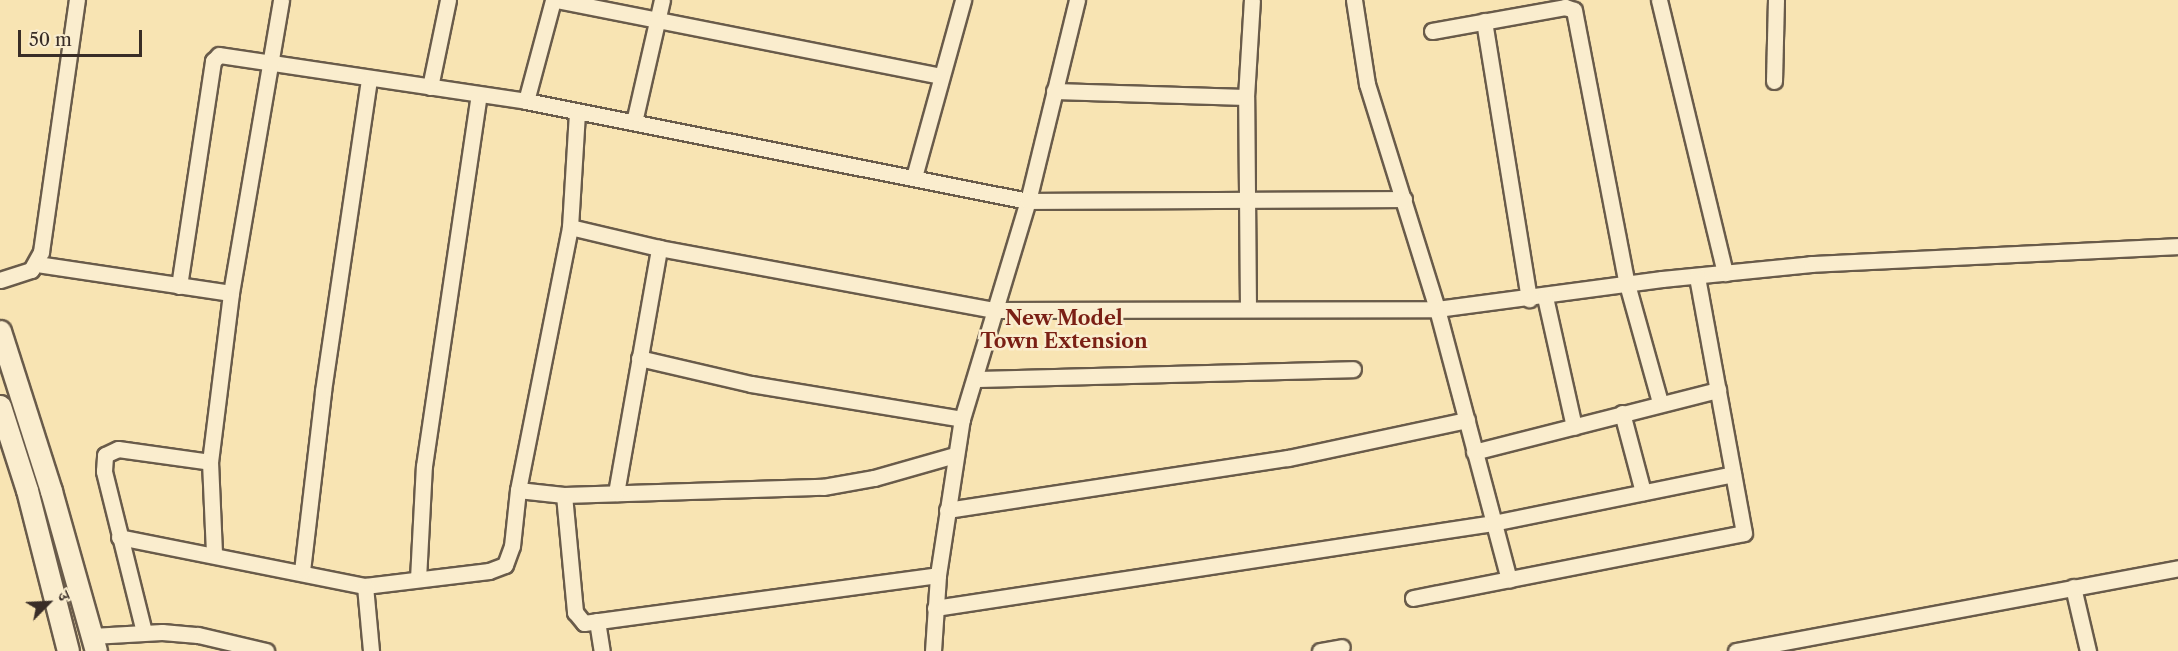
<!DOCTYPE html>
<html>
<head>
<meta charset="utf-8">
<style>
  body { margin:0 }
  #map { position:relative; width:2178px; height:651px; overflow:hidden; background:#f8e4b3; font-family:"Libre Caslon Text","Noto Serif Devanagari",serif }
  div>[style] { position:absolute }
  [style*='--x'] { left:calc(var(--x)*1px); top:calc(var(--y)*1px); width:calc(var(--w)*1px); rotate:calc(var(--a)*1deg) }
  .roads { filter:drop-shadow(2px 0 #695b4a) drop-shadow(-2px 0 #695b4a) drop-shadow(0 2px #695b4a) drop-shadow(0 -2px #695b4a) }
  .minor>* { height:15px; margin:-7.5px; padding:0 7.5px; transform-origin:7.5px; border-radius:7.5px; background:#faedce }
  .secondary>* { height:21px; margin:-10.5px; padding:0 10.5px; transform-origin:10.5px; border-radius:10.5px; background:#faedce }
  span { translate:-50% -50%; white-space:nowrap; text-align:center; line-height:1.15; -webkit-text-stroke:5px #faedce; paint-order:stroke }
  .neighbourhood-label { font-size:20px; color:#7a1f14; font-weight:700 }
  .north { position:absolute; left:18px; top:573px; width:60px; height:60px; -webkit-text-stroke:4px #faedce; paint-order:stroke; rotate:66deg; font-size:16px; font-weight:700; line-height:24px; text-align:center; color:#392d27 }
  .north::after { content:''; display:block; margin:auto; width:21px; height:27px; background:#392d27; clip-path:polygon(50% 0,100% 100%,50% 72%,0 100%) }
  .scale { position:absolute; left:18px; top:30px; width:124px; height:27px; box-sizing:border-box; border:3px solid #392d27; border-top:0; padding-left:8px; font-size:18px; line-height:21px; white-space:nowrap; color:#392d27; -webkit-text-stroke:4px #faedce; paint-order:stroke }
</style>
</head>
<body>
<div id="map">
  <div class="roads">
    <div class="minor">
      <i style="--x:557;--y:0;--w:391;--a:11.2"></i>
      <i style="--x:1354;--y:0;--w:85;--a:81.2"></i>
      <i style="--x:1367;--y:84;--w:236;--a:72.7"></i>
      <i style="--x:1437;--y:309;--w:280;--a:75.1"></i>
      <i style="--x:1659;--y:0;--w:281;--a:76.4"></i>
      <i style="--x:1484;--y:21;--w:282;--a:80.8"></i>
      <i style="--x:1432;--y:31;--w:135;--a:-10.2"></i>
      <i style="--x:1565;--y:7;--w:9;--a:18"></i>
      <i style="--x:1574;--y:10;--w:279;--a:79.1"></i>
      <i style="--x:1627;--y:284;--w:123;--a:74.4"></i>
      <i style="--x:1774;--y:81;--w:81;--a:-88.6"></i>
      <i style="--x:430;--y:87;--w:89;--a:-78.3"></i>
      <i style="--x:1054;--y:91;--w:192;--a:1.8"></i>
      <i style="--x:526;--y:101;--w:105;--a:-75"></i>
      <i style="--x:634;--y:122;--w:125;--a:-77.1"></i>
      <i style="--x:914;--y:177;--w:184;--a:-74.5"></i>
      <i style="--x:570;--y:227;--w:91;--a:13.3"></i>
      <i style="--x:659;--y:248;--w:342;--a:10.5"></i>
      <i style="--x:995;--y:310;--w:442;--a:-0.1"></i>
      <i style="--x:1437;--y:309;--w:227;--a:-7.6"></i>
      <i style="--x:1662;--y:279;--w:150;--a:-5.7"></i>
      <i style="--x:1811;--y:264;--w:367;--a:-2.8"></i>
      <i style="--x:37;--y:264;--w:196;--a:8.5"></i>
      <i style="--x:0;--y:280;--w:33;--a:-18"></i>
      <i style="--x:31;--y:270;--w:21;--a:-61"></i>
      <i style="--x:41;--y:252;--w:255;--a:-81.9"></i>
      <i style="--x:179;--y:286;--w:228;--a:-81.4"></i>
      <i style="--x:213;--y:61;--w:8;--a:-45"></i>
      <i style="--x:219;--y:55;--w:310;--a:8.5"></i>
      <i style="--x:526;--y:101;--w:512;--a:11.27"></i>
      <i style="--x:1028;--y:201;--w:376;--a:-0.3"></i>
      <i style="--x:1545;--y:297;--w:133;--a:77.4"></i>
      <i style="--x:1248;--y:308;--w:211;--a:-90.5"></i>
      <i style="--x:1246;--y:97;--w:97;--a:-86.5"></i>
      <i style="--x:639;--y:358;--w:115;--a:13.1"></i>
      <i style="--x:751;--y:384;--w:214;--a:9.4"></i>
      <i style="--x:976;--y:379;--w:377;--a:-1.5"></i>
      <i style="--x:1622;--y:413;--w:82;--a:75.1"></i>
      <i style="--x:1474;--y:452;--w:252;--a:-14.3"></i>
      <i style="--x:518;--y:490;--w:46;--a:6.2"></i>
      <i style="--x:564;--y:495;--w:259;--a:-1.8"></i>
      <i style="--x:823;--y:487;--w:52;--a:-10"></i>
      <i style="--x:874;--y:478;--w:84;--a:-15.9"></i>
      <i style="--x:616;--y:493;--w:249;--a:-80"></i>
      <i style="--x:564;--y:495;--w:118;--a:84.6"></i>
      <i style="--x:575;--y:612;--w:14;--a:51"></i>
      <i style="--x:584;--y:623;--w:357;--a:-7.7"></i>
      <i style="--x:947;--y:510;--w:345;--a:-8.7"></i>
      <i style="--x:1288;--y:458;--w:183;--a:-12"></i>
      <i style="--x:119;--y:537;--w:251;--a:11.3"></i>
      <i style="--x:365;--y:586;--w:125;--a:-6.9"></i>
      <i style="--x:489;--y:571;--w:17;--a:-21"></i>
      <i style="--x:505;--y:565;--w:20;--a:-70"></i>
      <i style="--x:512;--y:546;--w:56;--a:-83.9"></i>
      <i style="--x:518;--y:490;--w:268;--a:-78.8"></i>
      <i style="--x:570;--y:227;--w:114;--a:-86.5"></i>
      <i style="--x:214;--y:553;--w:91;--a:-92.5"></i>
      <i style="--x:210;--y:462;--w:170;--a:-82.9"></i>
      <i style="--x:231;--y:293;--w:297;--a:-80.3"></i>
      <i style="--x:302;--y:571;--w:181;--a:-83.3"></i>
      <i style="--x:323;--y:391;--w:314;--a:-81.6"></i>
      <i style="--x:418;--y:579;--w:113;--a:-87"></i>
      <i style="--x:424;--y:466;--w:375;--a:-81.6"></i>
      <i style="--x:365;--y:586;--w:65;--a:84.7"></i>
      <i style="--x:2073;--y:587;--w:66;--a:76.8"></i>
      <i style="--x:1413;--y:598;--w:337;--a:-11.1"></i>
      <i style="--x:1744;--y:533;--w:261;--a:-100.4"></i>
      <i style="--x:935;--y:608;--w:564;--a:-8.66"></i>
      <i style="--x:1493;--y:523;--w:245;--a:-11.5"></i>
      <i style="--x:597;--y:621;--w:30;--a:81"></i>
      <i style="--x:144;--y:632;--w:166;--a:-104"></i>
      <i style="--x:104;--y:471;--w:16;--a:-86"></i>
      <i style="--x:105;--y:455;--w:14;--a:-25"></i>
      <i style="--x:118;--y:449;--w:93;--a:8"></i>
      <i style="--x:92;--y:636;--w:70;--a:-3.3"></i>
      <i style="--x:162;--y:632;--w:36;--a:5"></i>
      <i style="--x:198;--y:635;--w:70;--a:13.2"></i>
      <i style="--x:933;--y:651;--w:76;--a:-86.2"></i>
      <i style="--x:938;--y:575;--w:158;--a:-81.3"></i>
      <i style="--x:962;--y:419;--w:228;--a:-73.2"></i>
      <i style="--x:1028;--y:201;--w:207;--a:-76.3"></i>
      <i style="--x:1320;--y:651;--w:22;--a:-10"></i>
      <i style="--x:1736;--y:651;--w:450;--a:-10.6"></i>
    </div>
    <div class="secondary">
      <i style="--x:0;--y:331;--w:168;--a:72.3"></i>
      <i style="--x:51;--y:491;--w:166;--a:74.3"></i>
      <i style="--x:0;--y:406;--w:88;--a:72.2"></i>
      <i style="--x:27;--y:490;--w:166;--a:75.7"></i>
    </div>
  </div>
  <div class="neighbourhood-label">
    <span style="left:1064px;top:330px">New Model<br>Town Extension</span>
  </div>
  <div class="north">उ</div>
  <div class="scale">50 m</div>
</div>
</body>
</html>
